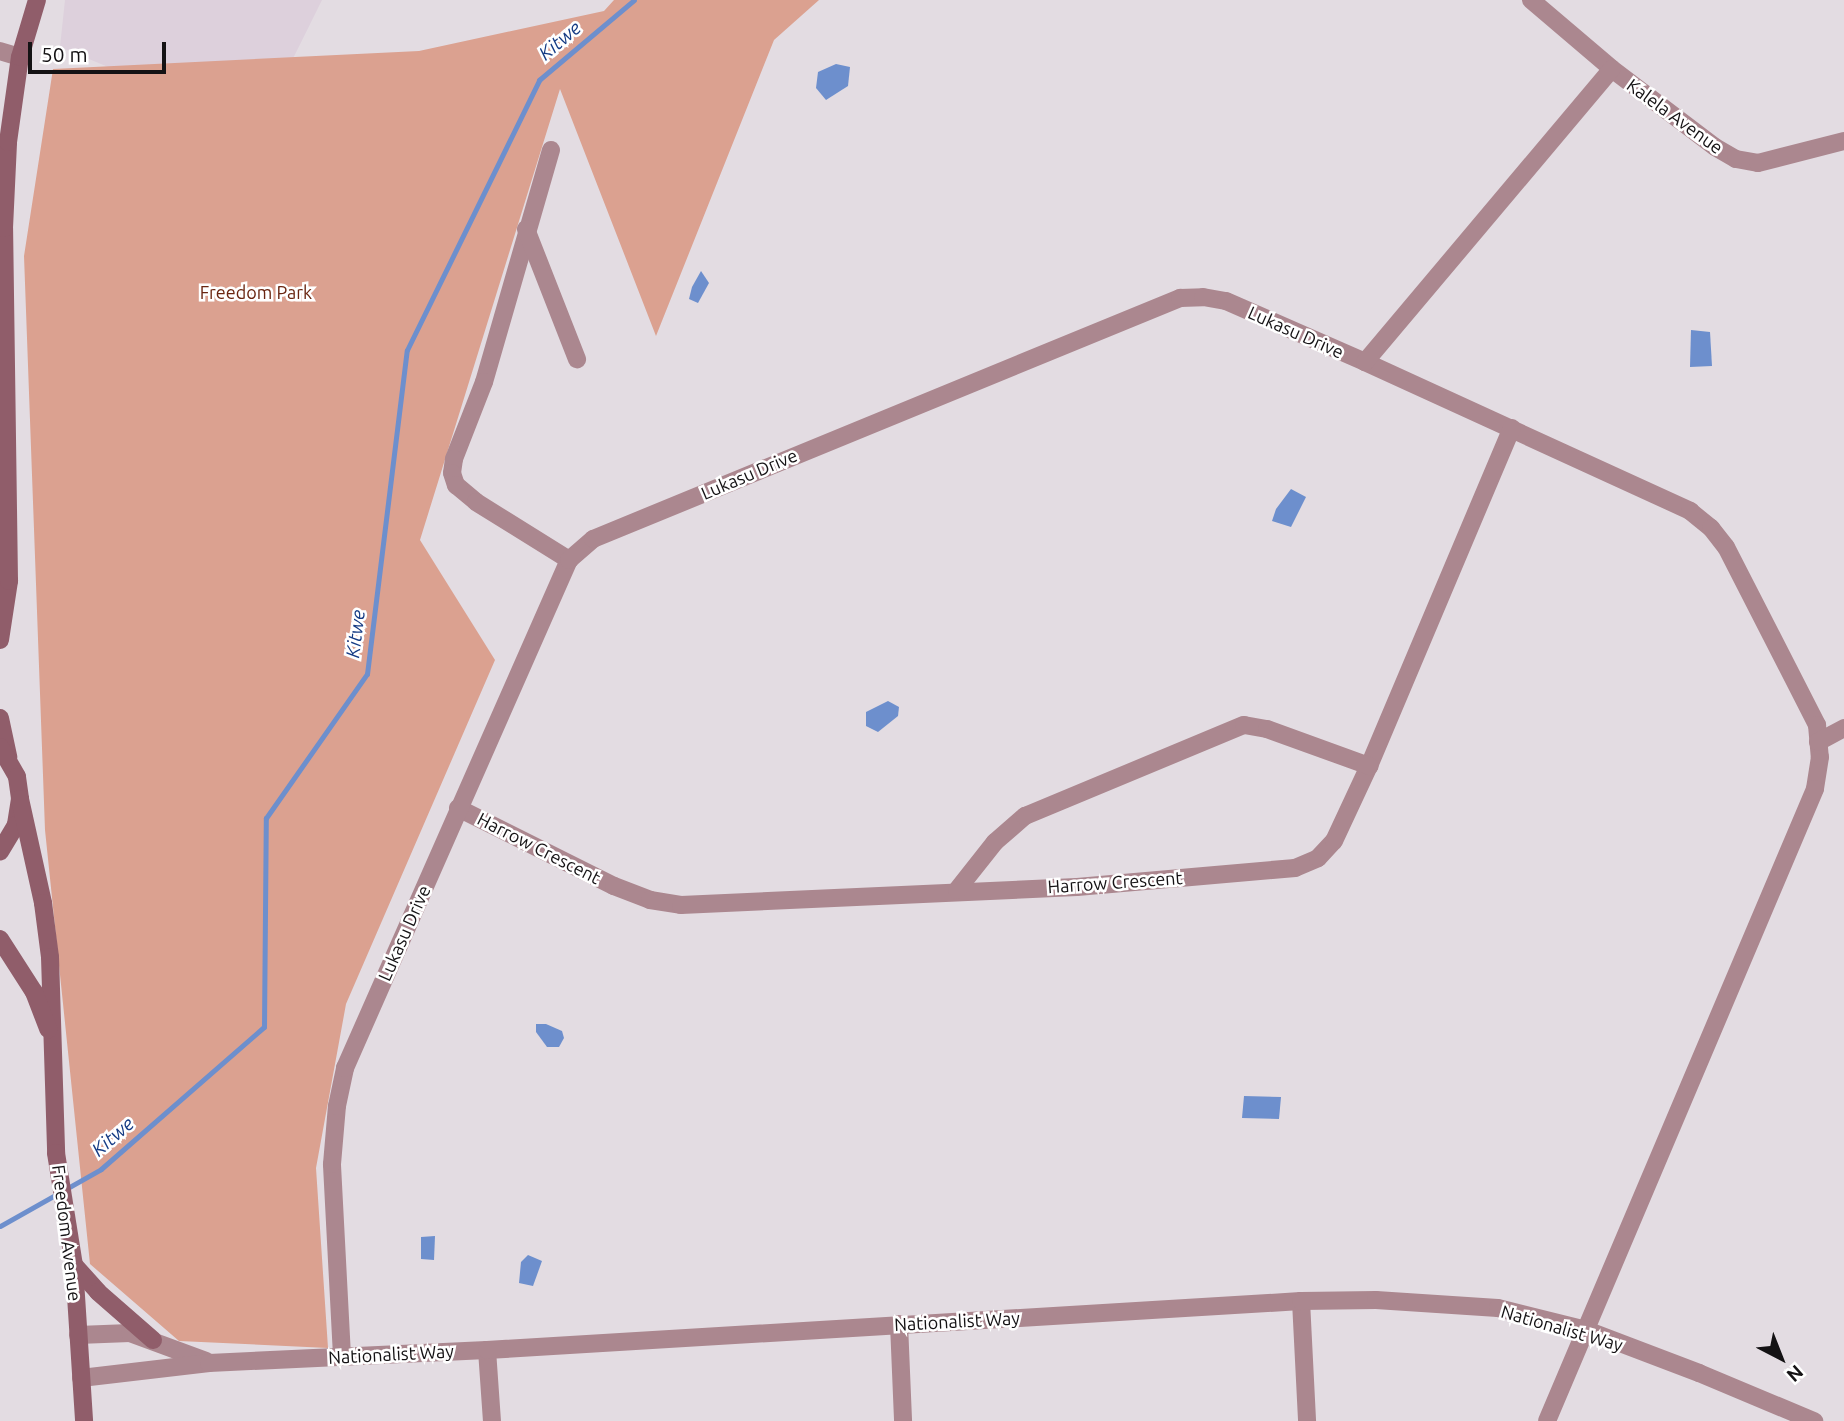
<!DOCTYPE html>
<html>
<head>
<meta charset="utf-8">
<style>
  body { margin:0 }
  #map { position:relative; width:1844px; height:1421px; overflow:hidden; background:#e3dce2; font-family:Ubuntu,sans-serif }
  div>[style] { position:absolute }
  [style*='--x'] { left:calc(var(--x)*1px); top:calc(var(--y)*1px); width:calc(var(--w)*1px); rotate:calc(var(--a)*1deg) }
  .built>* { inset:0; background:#ddd0dc }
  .green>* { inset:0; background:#dba190 }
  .water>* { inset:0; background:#6d8fcd }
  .stream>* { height:5px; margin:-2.5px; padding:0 2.5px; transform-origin:2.5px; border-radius:2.5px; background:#6d8fcd }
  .minor>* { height:18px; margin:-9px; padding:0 9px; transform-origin:9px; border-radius:9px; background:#ab878f }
  .tertiary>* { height:18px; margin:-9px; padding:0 9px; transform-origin:9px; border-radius:9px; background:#ab878f }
  .secondary>* { height:18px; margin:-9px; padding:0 9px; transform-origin:9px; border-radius:9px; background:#905d6a }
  span { translate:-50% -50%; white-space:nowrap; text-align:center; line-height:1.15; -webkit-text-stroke:5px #fff; paint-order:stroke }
  .street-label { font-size:18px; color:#141214 }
  .park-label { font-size:18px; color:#6a2510 }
  .water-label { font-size:19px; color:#153b84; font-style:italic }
  .north { position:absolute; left:1746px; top:1323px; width:70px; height:70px; -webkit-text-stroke:5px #fff; paint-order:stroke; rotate:138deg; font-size:19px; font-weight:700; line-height:28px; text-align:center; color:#141214 }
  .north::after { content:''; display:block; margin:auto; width:24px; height:32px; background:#141214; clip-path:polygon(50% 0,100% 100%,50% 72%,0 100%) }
  .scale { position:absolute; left:28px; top:42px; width:138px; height:32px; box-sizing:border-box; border:4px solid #141214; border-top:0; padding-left:9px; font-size:21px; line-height:24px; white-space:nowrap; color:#141214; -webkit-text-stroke:5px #fff; paint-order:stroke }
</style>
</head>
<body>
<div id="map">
  <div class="built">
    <i style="clip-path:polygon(65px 0,322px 0,258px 129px,60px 47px)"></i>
  </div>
  <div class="green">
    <i style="clip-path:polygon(614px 0,819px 0,774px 40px,656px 336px,560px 89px,420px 540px,495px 660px,346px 1004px,316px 1168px,328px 1348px,179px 1341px,90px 1264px,45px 830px,24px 256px,53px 69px,419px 51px,604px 11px)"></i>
  </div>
  <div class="water">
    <i style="clip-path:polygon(836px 64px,850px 67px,848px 86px,826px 100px,816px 88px,818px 72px)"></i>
    <i style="clip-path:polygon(701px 271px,709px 283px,698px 303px,689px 299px,692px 287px)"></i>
    <i style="clip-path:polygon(1691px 330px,1710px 332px,1712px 366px,1690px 367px)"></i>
    <i style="clip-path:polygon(1291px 489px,1306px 497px,1291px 527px,1272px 521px,1276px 509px)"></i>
    <i style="clip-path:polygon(888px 701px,899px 707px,898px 716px,878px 732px,866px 726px,866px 712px)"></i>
    <i style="clip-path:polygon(536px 1024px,546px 1024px,562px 1031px,564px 1038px,559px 1047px,547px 1047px,536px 1032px)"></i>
    <i style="clip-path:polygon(1244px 1096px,1281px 1097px,1279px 1119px,1242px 1118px)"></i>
    <i style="clip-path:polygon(435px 1236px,434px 1260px,421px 1259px,421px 1237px)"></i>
    <i style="clip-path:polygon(528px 1255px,542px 1261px,533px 1286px,519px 1283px,521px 1262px)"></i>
  </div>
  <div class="stream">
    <i style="--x:0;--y:1226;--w:116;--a:-29.4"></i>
    <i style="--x:101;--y:1169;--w:216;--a:-41.1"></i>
    <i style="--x:264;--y:1027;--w:209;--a:-89.5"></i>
    <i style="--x:266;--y:818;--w:176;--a:-55"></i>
    <i style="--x:367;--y:674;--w:326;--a:-83"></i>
    <i style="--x:407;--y:350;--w:301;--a:-63.9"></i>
    <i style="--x:539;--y:80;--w:124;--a:-40.1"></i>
  </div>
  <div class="minor">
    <i style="--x:1531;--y:0;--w:106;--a:40.4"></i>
    <i style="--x:1612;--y:69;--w:129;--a:37.1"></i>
    <i style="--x:1715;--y:147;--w:24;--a:30"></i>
    <i style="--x:1736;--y:159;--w:22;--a:10"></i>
    <i style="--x:1758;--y:163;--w:89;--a:-14.3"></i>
    <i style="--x:551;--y:150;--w:241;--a:106.1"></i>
    <i style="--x:484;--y:382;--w:83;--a:111.3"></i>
    <i style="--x:454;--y:459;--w:14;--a:98"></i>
    <i style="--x:452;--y:473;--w:13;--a:72"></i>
    <i style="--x:456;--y:485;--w:26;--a:40"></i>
    <i style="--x:476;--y:502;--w:110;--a:31.9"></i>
    <i style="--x:526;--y:229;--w:140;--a:68.6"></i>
    <i style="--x:1365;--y:362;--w:358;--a:24.6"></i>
    <i style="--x:1690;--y:511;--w:27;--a:39"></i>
    <i style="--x:1711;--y:528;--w:24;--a:52"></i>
    <i style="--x:1726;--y:547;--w:200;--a:62.9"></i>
    <i style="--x:1817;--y:725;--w:32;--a:85"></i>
    <i style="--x:1820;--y:757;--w:32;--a:99"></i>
    <i style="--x:1815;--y:789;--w:686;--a:112.98"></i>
    <i style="--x:1818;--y:742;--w:30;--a:-28"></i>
    <i style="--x:458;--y:808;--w:174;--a:26.6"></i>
    <i style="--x:614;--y:886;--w:39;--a:21"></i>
    <i style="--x:650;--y:900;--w:31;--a:9"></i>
    <i style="--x:681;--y:905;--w:396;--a:-2.6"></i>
    <i style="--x:1077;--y:887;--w:219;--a:-5"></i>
    <i style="--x:1295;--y:868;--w:25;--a:-23"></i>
    <i style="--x:1318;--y:858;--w:23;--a:-47"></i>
    <i style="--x:1334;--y:841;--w:83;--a:-65"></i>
    <i style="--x:1369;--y:766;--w:367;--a:-67.1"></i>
    <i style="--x:957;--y:890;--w:61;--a:-51.6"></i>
    <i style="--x:995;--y:842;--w:40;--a:-41"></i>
    <i style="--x:1025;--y:816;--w:237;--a:-22.6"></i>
    <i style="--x:1244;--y:725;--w:23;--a:10"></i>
    <i style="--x:1267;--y:729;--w:109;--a:19.9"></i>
    <i style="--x:1301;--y:1301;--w:120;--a:87.1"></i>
    <i style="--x:899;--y:1324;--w:97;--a:87.6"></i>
    <i style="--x:487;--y:1350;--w:71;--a:86"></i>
    <i style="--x:342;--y:1356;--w:192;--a:-93"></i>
    <i style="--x:332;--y:1164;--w:58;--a:-85.1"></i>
    <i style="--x:337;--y:1106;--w:39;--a:-78"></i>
    <i style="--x:345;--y:1068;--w:555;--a:-66.21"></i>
    <i style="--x:569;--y:560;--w:32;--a:-41"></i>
    <i style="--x:593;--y:539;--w:635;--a:-22.32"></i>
    <i style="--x:1180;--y:298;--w:23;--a:-2"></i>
    <i style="--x:1203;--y:297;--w:23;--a:10"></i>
    <i style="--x:1226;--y:301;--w:152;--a:23.7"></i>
    <i style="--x:1365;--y:362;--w:383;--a:-49.9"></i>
  </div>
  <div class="tertiary">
    <i style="--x:0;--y:51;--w:21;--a:17"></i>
    <i style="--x:78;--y:1335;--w:52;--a:-2.2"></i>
    <i style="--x:130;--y:1333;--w:81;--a:20.2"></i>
    <i style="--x:81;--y:1378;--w:129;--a:-6.7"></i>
    <i style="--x:209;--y:1363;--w:278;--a:-2.7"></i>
    <i style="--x:487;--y:1350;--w:815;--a:-3.44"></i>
    <i style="--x:1301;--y:1301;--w:75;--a:-0.8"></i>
    <i style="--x:1376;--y:1300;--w:122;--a:3.8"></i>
    <i style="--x:1498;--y:1308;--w:91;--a:14"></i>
    <i style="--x:1586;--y:1330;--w:121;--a:20.8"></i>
    <i style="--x:1699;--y:1373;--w:125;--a:22.7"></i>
  </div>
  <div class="secondary">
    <i style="--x:0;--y:640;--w:60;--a:-81.3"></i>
    <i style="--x:9;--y:581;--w:353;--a:-90.8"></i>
    <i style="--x:4;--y:228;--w:86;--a:-87.3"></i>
    <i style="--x:8;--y:142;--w:86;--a:-82"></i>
    <i style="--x:20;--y:57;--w:59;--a:-73.4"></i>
    <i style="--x:0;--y:718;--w:40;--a:78"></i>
    <i style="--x:0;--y:747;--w:34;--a:60"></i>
    <i style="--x:17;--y:777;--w:22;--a:82"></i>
    <i style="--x:20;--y:799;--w:26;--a:99"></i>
    <i style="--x:16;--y:825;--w:31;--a:121"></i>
    <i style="--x:20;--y:799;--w:107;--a:77.5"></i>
    <i style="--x:43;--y:903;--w:54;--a:82.6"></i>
    <i style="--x:50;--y:957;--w:196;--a:88.2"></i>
    <i style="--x:56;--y:1153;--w:113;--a:80.9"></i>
    <i style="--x:74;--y:1265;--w:156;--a:86.3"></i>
    <i style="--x:0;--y:939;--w:63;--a:57.3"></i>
    <i style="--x:34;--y:992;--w:40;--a:69"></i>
    <i style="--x:74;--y:1265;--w:36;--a:48"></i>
    <i style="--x:98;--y:1292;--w:73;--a:41.1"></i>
  </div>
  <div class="street-label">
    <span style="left:1675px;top:116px;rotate:36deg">Kalela Avenue</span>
    <span style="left:1296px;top:332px;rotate:24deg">Lukasu Drive</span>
    <span style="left:749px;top:474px;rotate:-23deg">Lukasu Drive</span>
    <span style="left:539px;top:848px;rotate:27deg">Harrow Crescent</span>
    <span style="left:1115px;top:882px;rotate:-4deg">Harrow Crescent</span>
    <span style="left:404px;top:933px;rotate:-66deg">Lukasu Drive</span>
    <span style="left:67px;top:1233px;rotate:83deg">Freedom Avenue</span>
    <span style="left:957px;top:1321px;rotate:-3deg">Nationalist Way</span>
    <span style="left:1562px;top:1328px;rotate:16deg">Nationalist Way</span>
    <span style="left:391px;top:1354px;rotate:-3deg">Nationalist Way</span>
  </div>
  <div class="park-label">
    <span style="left:256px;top:292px">Freedom Park</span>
  </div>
  <div class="water-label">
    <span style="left:560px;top:41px;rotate:-40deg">Kitwe</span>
    <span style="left:356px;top:634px;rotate:-83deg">Kitwe</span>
    <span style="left:113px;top:1137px;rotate:-41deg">Kitwe</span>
  </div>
  <div class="north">N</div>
  <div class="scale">50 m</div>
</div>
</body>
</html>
